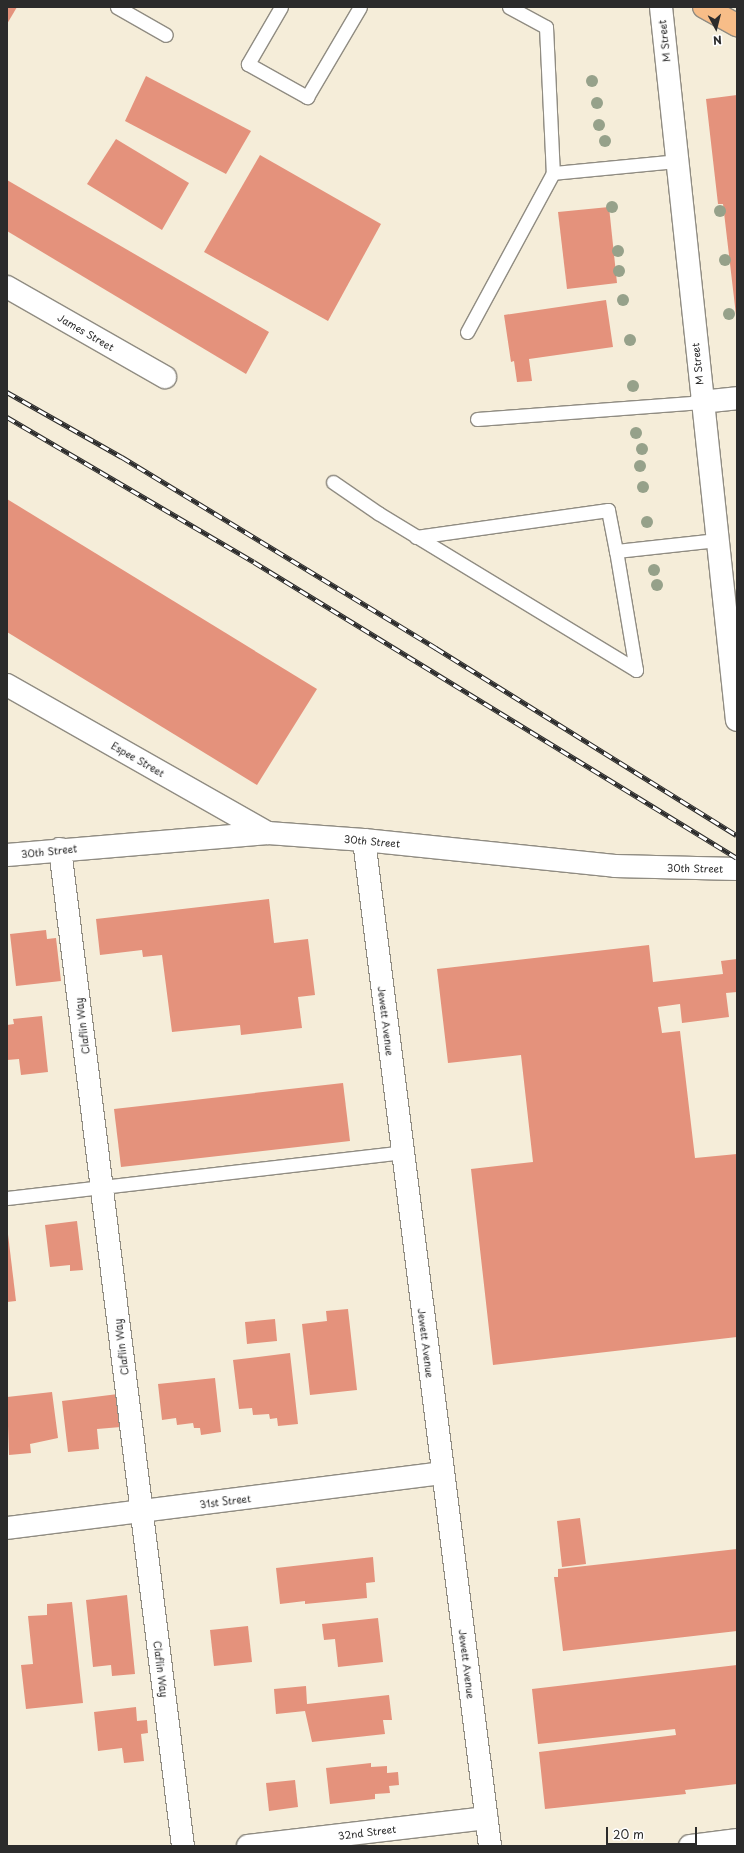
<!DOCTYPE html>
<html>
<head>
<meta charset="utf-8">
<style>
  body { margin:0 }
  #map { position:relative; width:744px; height:1853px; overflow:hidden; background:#f5edd9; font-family:"Playpen Sans",sans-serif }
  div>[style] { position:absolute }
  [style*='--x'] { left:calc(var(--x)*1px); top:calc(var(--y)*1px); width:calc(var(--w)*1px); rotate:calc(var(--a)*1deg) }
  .building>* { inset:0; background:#e4927c }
  .roads { filter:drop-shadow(1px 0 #908c82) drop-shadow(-1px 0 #908c82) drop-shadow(0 1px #908c82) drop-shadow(0 -1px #908c82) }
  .service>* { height:13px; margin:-6.5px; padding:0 6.5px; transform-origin:6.5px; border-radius:6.5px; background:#fff }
  .minor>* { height:22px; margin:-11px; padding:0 11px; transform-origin:11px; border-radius:11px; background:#fff }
  .tertiary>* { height:22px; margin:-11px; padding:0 11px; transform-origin:11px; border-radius:11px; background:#fff }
  .trunk>* { height:22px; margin:-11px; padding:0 11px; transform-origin:11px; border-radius:11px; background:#f7bd88 }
  .rail>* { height:4.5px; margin-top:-2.25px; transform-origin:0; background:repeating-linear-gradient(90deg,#fff 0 9px,#2b2b2b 0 18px); box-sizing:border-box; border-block:1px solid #2b2b2b }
  .trees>* { width:12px; height:12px; margin:-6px; border-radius:50%; background:#96a18a }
  span { translate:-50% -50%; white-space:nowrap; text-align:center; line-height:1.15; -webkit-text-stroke:3.5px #fff; paint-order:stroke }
  .street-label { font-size:10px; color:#2b2b2b }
  .frame { position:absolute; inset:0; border:8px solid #2b2b2b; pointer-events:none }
  .north { position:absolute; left:696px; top:8px; width:40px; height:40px; -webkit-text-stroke:3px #fff; paint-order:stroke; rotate:173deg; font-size:11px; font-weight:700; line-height:16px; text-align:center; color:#2b2b2b }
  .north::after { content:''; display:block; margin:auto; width:14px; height:18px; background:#2b2b2b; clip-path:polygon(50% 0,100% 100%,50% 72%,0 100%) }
  .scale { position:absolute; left:606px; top:1827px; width:91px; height:18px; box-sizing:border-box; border:2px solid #2b2b2b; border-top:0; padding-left:5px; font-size:12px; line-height:14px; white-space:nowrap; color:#2b2b2b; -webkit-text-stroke:3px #fff; paint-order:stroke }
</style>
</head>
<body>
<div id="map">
  <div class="building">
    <i style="clip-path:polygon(7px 7px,17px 7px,7px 24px)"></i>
    <i style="clip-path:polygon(146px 76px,251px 131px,226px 174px,125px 121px)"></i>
    <i style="clip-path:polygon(737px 95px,737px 315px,736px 315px,723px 204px,718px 204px,706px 99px)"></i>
    <i style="clip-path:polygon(116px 139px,189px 183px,162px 230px,87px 184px)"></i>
    <i style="clip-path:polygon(260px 155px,381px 224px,328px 321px,204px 252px)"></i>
    <i style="clip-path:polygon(7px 180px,269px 332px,246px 374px,7px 231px)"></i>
    <i style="clip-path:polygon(609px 207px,617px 283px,567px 289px,558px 212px)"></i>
    <i style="clip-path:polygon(606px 300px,613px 347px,529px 359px,532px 381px,517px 382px,514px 361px,511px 362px,504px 315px)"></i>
    <i style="clip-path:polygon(7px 499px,317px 689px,257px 785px,7px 632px)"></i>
    <i style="clip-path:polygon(269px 899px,274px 943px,308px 939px,315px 995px,298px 997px,302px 1028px,241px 1035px,240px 1025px,172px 1032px,162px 955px,143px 957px,142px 950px,100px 955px,96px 919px)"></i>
    <i style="clip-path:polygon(46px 930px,47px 939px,56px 938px,61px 981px,16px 986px,10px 934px)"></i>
    <i style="clip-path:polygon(649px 945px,653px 982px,723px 974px,721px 961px,737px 959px,737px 992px,726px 993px,729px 1017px,682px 1023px,680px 1004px,658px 1007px,662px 1033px,680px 1031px,695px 1158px,737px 1154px,737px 1337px,493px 1365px,471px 1169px,533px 1162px,521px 1055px,448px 1063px,437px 969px)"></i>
    <i style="clip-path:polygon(42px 1016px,48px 1072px,21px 1075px,19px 1059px,7px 1060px,7px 1025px,14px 1024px,13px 1019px)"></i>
    <i style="clip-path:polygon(343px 1083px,350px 1141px,121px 1167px,114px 1109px)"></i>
    <i style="clip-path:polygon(77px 1221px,83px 1270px,70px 1271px,70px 1265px,50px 1267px,45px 1225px)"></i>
    <i style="clip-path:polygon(7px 1226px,16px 1301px,7px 1302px)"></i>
    <i style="clip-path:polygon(348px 1309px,357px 1390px,310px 1395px,302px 1324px,327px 1321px,326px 1311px)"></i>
    <i style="clip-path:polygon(275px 1319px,277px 1341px,247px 1344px,245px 1322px)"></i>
    <i style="clip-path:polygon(290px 1353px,298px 1424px,278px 1426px,277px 1418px,270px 1419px,269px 1414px,253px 1415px,252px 1408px,239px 1409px,233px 1360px)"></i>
    <i style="clip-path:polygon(215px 1378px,221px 1432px,201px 1435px,200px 1428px,194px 1428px,193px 1423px,177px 1425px,176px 1418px,162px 1420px,158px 1384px)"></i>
    <i style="clip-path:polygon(52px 1392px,58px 1438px,30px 1444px,31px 1453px,9px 1455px,7px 1397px)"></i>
    <i style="clip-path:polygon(118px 1394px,121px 1427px,97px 1429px,99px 1449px,68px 1452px,62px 1401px)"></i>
    <i style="clip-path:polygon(580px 1518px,586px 1564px,562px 1567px,557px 1521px)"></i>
    <i style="clip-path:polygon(737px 1549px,737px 1631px,563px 1651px,554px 1577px,558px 1577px,558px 1569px)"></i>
    <i style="clip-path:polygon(373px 1557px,375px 1582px,366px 1583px,367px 1598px,305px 1604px,305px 1601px,280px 1604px,276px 1568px)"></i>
    <i style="clip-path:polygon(127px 1595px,135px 1674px,112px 1676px,111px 1665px,93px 1667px,86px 1600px)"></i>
    <i style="clip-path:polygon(72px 1602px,83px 1703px,26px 1709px,21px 1665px,33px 1664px,28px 1616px,47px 1615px,47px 1604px)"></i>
    <i style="clip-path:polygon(378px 1618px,383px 1662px,338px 1667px,335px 1639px,324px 1640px,322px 1624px)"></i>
    <i style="clip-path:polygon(248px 1626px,252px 1662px,214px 1666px,210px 1630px)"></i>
    <i style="clip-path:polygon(737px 1665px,737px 1784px,685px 1790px,686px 1794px,545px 1809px,539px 1752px,676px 1735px,675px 1729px,538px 1744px,532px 1689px)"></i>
    <i style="clip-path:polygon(306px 1686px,307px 1704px,389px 1695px,392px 1720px,383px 1720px,385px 1734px,312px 1742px,305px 1711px,276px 1714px,274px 1689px)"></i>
    <i style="clip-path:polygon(136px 1707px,137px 1721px,147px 1720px,148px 1733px,141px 1734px,144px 1761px,124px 1763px,122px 1748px,98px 1751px,94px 1712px)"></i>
    <i style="clip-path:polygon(371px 1763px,371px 1767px,387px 1766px,387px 1773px,398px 1772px,399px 1785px,389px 1786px,390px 1793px,375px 1794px,375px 1799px,330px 1804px,326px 1768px)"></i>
    <i style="clip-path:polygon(295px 1780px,298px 1807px,269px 1811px,266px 1783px)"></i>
  </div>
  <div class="roads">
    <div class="service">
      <i style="--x:117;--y:7;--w:56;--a:29.7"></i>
      <i style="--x:281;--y:7;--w:66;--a:120.1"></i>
      <i style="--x:248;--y:64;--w:68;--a:29.2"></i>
      <i style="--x:307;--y:97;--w:104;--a:-59.5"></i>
      <i style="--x:509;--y:7;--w:42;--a:28.4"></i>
      <i style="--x:546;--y:27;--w:146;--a:87.3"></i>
      <i style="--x:467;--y:332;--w:181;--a:-61.6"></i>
      <i style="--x:553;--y:173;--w:125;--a:-5.5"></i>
      <i style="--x:477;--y:419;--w:225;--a:-4.3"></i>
      <i style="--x:333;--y:482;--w:55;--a:34.6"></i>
      <i style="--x:378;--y:513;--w:302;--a:31.3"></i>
      <i style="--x:416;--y:537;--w:194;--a:-8"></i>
      <i style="--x:608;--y:510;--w:42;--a:79"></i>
      <i style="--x:636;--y:670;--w:121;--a:-99.5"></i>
      <i style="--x:616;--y:551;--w:102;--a:-6.2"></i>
      <i style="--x:7;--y:1198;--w:399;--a:-6.6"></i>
    </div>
    <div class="minor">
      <i style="--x:7;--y:287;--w:182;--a:29.7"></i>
      <i style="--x:701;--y:402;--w:36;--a:-6"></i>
      <i style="--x:60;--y:849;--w:1005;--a:82.97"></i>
      <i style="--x:7;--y:1528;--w:439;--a:-7.2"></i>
      <i style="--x:248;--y:1846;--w:240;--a:-6.7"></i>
      <i style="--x:690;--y:1846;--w:47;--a:-7.3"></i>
    </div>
    <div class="tertiary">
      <i style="--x:661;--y:7;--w:717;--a:83.92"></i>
      <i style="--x:7;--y:685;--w:300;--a:29.6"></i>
      <i style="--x:364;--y:840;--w:1014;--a:82.86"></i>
      <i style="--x:7;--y:855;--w:262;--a:-4.8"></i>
      <i style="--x:268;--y:833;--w:96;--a:4.2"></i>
      <i style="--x:364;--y:840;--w:252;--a:5.9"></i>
      <i style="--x:615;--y:866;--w:122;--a:1.4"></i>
    </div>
    <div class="trunk">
      <i style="--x:704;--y:7;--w:38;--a:29"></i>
    </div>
  </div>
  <div class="rail">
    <i style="--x:7;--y:392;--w:132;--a:29.5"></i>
    <i style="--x:122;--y:457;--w:368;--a:31.3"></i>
    <i style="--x:436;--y:648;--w:354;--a:31.9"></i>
    <i style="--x:7;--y:417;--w:286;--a:30.4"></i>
    <i style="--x:254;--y:562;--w:566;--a:31.5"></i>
  </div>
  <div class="trees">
    <i style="left:592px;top:81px"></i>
    <i style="left:597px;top:103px"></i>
    <i style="left:599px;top:125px"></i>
    <i style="left:605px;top:141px"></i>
    <i style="left:612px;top:207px"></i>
    <i style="left:720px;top:211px"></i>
    <i style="left:618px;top:251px"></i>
    <i style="left:725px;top:260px"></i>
    <i style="left:619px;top:271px"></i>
    <i style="left:623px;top:300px"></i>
    <i style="left:729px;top:314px"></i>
    <i style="left:630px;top:340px"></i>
    <i style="left:633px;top:386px"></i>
    <i style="left:636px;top:433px"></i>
    <i style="left:642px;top:449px"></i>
    <i style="left:640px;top:466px"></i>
    <i style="left:643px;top:487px"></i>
    <i style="left:647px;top:522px"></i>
    <i style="left:654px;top:570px"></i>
    <i style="left:657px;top:585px"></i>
  </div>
  <div class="street-label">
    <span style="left:664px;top:41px;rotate:-96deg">M Street</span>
    <span style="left:86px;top:332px;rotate:30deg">James Street</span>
    <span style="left:697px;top:364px;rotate:-96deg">M Street</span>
    <span style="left:138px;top:759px;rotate:30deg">Espee Street</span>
    <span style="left:372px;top:841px;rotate:5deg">30th Street</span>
    <span style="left:49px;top:851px;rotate:-6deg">30th Street</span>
    <span style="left:695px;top:868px;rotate:1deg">30th Street</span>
    <span style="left:386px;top:1021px;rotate:83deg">Jewett Avenue</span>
    <span style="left:82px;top:1026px;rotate:-97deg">Claflin Way</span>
    <span style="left:426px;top:1343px;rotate:83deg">Jewett Avenue</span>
    <span style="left:121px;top:1347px;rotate:-97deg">Claflin Way</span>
    <span style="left:225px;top:1501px;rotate:-7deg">31st Street</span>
    <span style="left:467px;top:1664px;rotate:83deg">Jewett Avenue</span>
    <span style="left:161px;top:1669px;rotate:83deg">Claflin Way</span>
    <span style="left:367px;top:1832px;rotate:-7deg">32nd Street</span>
  </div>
  <div class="frame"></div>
  <div class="north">N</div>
  <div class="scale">20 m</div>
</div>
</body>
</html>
